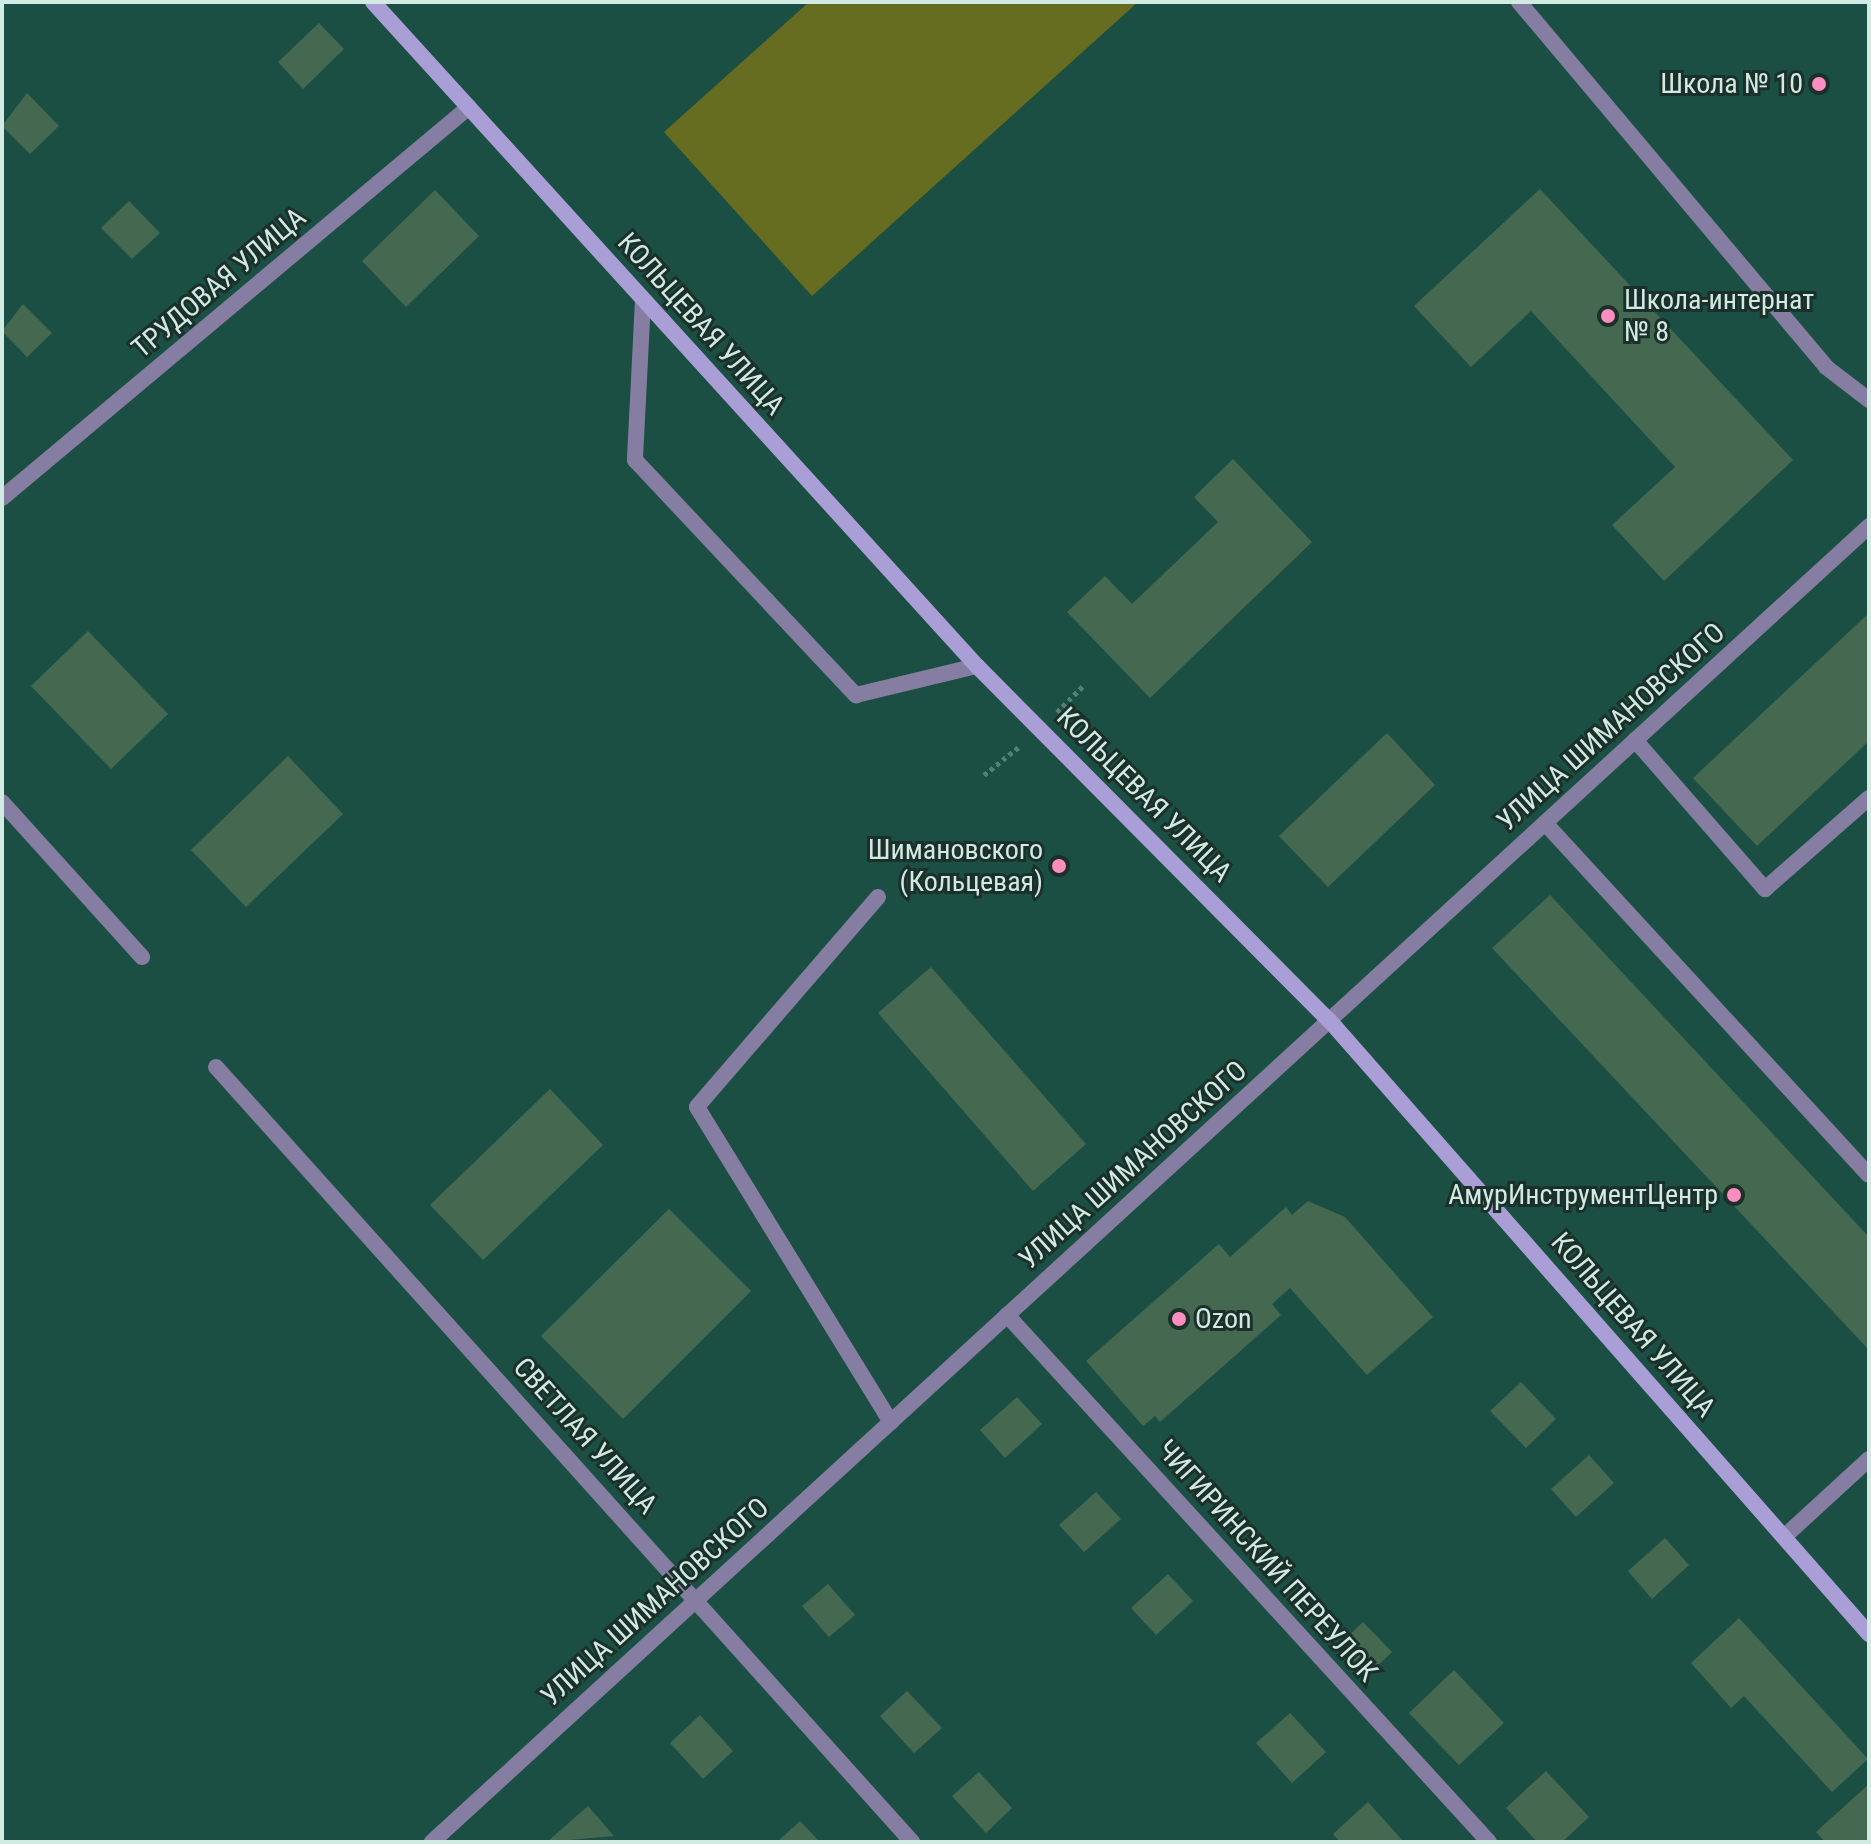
<!DOCTYPE html>
<html>
<head>
<meta charset="utf-8">
<style>
  body { margin:0 }
  #map { position:relative; width:1871px; height:1844px; overflow:hidden; background:#1c4f43; font-family:"Roboto Condensed",sans-serif }
  div>[style] { position:absolute }
  [style*='--x'] { left:calc(var(--x)*1px); top:calc(var(--y)*1px); width:calc(var(--w)*1px); rotate:calc(var(--a)*1deg) }
  .green>* { inset:0; background:#676d20 }
  .building>* { inset:0; background:#446950 }
  .path>* { height:5px; margin-top:-2.5px; transform-origin:0; background:repeating-linear-gradient(90deg,#537f74 0 4px,transparent 0 8px) }
  .lane>* { height:16px; margin:-8px; padding:0 8px; transform-origin:8px; border-radius:8px; background:#867ea2 }
  .street>* { height:16px; margin:-8px; padding:0 8px; transform-origin:8px; border-radius:8px; background:#867ea2 }
  .secondary>* { height:16px; margin:-8px; padding:0 8px; transform-origin:8px; border-radius:8px; background:#aa9ed6 }
  .dots>* { width:22px; height:22px; translate:-50% -50%; box-sizing:border-box; border:4px solid #1b302a; border-radius:50% }
  span { translate:-50% -50%; white-space:nowrap; text-align:center; line-height:1.15; -webkit-text-stroke:6px #1b302a; paint-order:stroke }
  .poi-label { font-size:28px; color:#d1ebe2 }
  .right { translate:-100% -50%; text-align:right }
  .left { translate:0 -50%; text-align:left }
  .street-label { font-size:28px; color:#d1ebe2 }
  .frame { position:absolute; inset:0; border:4px solid #d1ebe2; pointer-events:none }
</style>
</head>
<body>
<div id="map">
  <div class="green">
    <i style="clip-path:polygon(809px 2px,1138px 2px,812px 296px,664px 132px)"></i>
  </div>
  <div class="building">
    <i style="clip-path:polygon(319px 23px,344px 49px,303px 89px,278px 62px)"></i>
    <i style="clip-path:polygon(27px 93px,59px 126px,30px 154px,2px 126px)"></i>
    <i style="clip-path:polygon(1540px 189px,1793px 460px,1664px 581px,1612px 525px,1675px 467px,1531px 311px,1471px 367px,1414px 306px)"></i>
    <i style="clip-path:polygon(435px 190px,479px 236px,406px 307px,362px 261px)"></i>
    <i style="clip-path:polygon(129px 201px,160px 233px,132px 259px,101px 228px)"></i>
    <i style="clip-path:polygon(23px 304px,52px 333px,27px 357px,2px 331px)"></i>
    <i style="clip-path:polygon(1233px 459px,1312px 542px,1150px 698px,1067px 612px,1105px 576px,1132px 604px,1218px 522px,1194px 497px)"></i>
    <i style="clip-path:polygon(1869px 613px,1869px 741px,1757px 846px,1693px 778px)"></i>
    <i style="clip-path:polygon(88px 631px,168px 714px,111px 769px,31px 686px)"></i>
    <i style="clip-path:polygon(1387px 733px,1435px 785px,1328px 887px,1279px 836px)"></i>
    <i style="clip-path:polygon(288px 756px,343px 814px,246px 907px,191px 850px)"></i>
    <i style="clip-path:polygon(1550px 895px,1869px 1237px,1869px 1350px,1492px 948px)"></i>
    <i style="clip-path:polygon(931px 967px,1086px 1144px,1033px 1191px,878px 1013px)"></i>
    <i style="clip-path:polygon(550px 1089px,603px 1145px,483px 1260px,430px 1205px)"></i>
    <i style="clip-path:polygon(1308px 1201px,1345px 1217px,1433px 1317px,1367px 1375px,1290px 1288px,1272px 1304px,1281px 1315px,1160px 1422px,1155px 1416px,1143px 1426px,1086px 1361px,1219px 1244px,1230px 1257px,1286px 1207px,1292px 1215px)"></i>
    <i style="clip-path:polygon(669px 1209px,751px 1291px,623px 1419px,541px 1336px)"></i>
    <i style="clip-path:polygon(1521px 1382px,1556px 1419px,1526px 1448px,1490px 1411px)"></i>
    <i style="clip-path:polygon(1017px 1397px,1042px 1424px,1005px 1458px,980px 1430px)"></i>
    <i style="clip-path:polygon(1589px 1455px,1614px 1483px,1576px 1517px,1551px 1489px)"></i>
    <i style="clip-path:polygon(1096px 1492px,1121px 1519px,1084px 1552px,1059px 1525px)"></i>
    <i style="clip-path:polygon(1665px 1538px,1689px 1565px,1652px 1599px,1628px 1571px)"></i>
    <i style="clip-path:polygon(1168px 1574px,1193px 1601px,1156px 1635px,1131px 1608px)"></i>
    <i style="clip-path:polygon(828px 1584px,855px 1615px,829px 1637px,802px 1606px)"></i>
    <i style="clip-path:polygon(1739px 1618px,1868px 1759px,1832px 1792px,1744px 1696px,1731px 1708px,1691px 1663px)"></i>
    <i style="clip-path:polygon(1363px 1622px,1392px 1652px,1368px 1675px,1339px 1645px)"></i>
    <i style="clip-path:polygon(1454px 1670px,1504px 1723px,1459px 1765px,1409px 1713px)"></i>
    <i style="clip-path:polygon(907px 1691px,942px 1728px,914px 1753px,880px 1716px)"></i>
    <i style="clip-path:polygon(1290px 1713px,1326px 1752px,1292px 1783px,1256px 1743px)"></i>
    <i style="clip-path:polygon(700px 1715px,733px 1751px,703px 1779px,670px 1743px)"></i>
    <i style="clip-path:polygon(1546px 1771px,1589px 1817px,1562px 1842px,1537px 1842px,1506px 1808px)"></i>
    <i style="clip-path:polygon(979px 1772px,1012px 1808px,986px 1833px,952px 1796px)"></i>
    <i style="clip-path:polygon(1869px 1784px,1869px 1842px,1825px 1842px,1816px 1832px)"></i>
    <i style="clip-path:polygon(1368px 1802px,1404px 1842px,1340px 1842px,1333px 1834px)"></i>
    <i style="clip-path:polygon(588px 1806px,614px 1836px,547px 1842px)"></i>
    <i style="clip-path:polygon(800px 1821px,820px 1842px,777px 1842px)"></i>
  </div>
  <div class="path">
    <i style="--x:1057;--y:712;--w:38;--a:-45"></i>
    <i style="--x:984;--y:775;--w:46;--a:-38.9"></i>
  </div>
  <div class="lane">
    <i style="--x:643;--y:300;--w:160;--a:92.9"></i>
    <i style="--x:635;--y:460;--w:323;--a:46.8"></i>
    <i style="--x:856;--y:695;--w:124;--a:-13.5"></i>
    <i style="--x:1635;--y:740;--w:198;--a:48.9"></i>
    <i style="--x:1765;--y:889;--w:138;--a:-41.2"></i>
    <i style="--x:1545;--y:823;--w:478;--a:47.4"></i>
    <i style="--x:878;--y:897;--w:277;--a:130.8"></i>
    <i style="--x:697;--y:1107;--w:370;--a:58.4"></i>
    <i style="--x:1785;--y:1536;--w:114;--a:-42.5"></i>
  </div>
  <div class="street">
    <i style="--x:1519;--y:2;--w:477;--a:49.9"></i>
    <i style="--x:1826;--y:367;--w:54;--a:37.5"></i>
    <i style="--x:2;--y:498;--w:609;--a:-39.94"></i>
    <i style="--x:2;--y:802;--w:209;--a:47.9"></i>
    <i style="--x:216;--y:1067;--w:1042;--a:48.07"></i>
    <i style="--x:1007;--y:1315;--w:714;--a:47.55"></i>
    <i style="--x:432;--y:1842;--w:1949;--a:-42.48"></i>
  </div>
  <div class="secondary">
    <i style="--x:373;--y:2;--w:898;--a:47.71"></i>
    <i style="--x:977;--y:666;--w:499;--a:45.2"></i>
    <i style="--x:1329;--y:1020;--w:818;--a:48.67"></i>
  </div>
  <div class="dots">
    <i style="left:1819px;top:84px;background:#fe8ebd"></i>
    <i style="left:1608px;top:316px;background:#fe8ebd"></i>
    <i style="left:1059px;top:866px;background:#fe8ebd"></i>
    <i style="left:1734px;top:1195px;background:#fe8ebd"></i>
    <i style="left:1179px;top:1319px;background:#fe8ebd"></i>
  </div>
  <div class="poi-label">
    <span class="right" style="left:1803px;top:84px">Школа № 10</span>
    <span class="left" style="left:1624px;top:316px">Школа-интернат<br>№ 8</span>
    <span class="right" style="left:1043px;top:866px">Шимановского<br>(Кольцевая)</span>
    <span class="right" style="left:1718px;top:1195px">АмурИнструментЦентр</span>
    <span class="left" style="left:1195px;top:1319px">Ozon</span>
  </div>
  <div class="street-label">
    <span style="left:219px;top:283px;rotate:-40deg">ТРУДОВАЯ УЛИЦА</span>
    <span style="left:701px;top:324px;rotate:48deg">КОЛЬЦЕВАЯ УЛИЦА</span>
    <span style="left:1611px;top:727px;rotate:-42deg">УЛИЦА ШИМАНОВСКОГО</span>
    <span style="left:1144px;top:795px;rotate:45deg">КОЛЬЦЕВАЯ УЛИЦА</span>
    <span style="left:1133px;top:1165px;rotate:-42deg">УЛИЦА ШИМАНОВСКОГО</span>
    <span style="left:1633px;top:1325px;rotate:49deg">КОЛЬЦЕВАЯ УЛИЦА</span>
    <span style="left:585px;top:1436px;rotate:48deg">СВЕТЛАЯ УЛИЦА</span>
    <span style="left:1267px;top:1561px;rotate:48deg">ЧИГИРИНСКИЙ ПЕРЕУЛОК</span>
    <span style="left:655px;top:1602px;rotate:-42deg">УЛИЦА ШИМАНОВСКОГО</span>
  </div>
  <div class="frame"></div>
</div>
</body>
</html>
